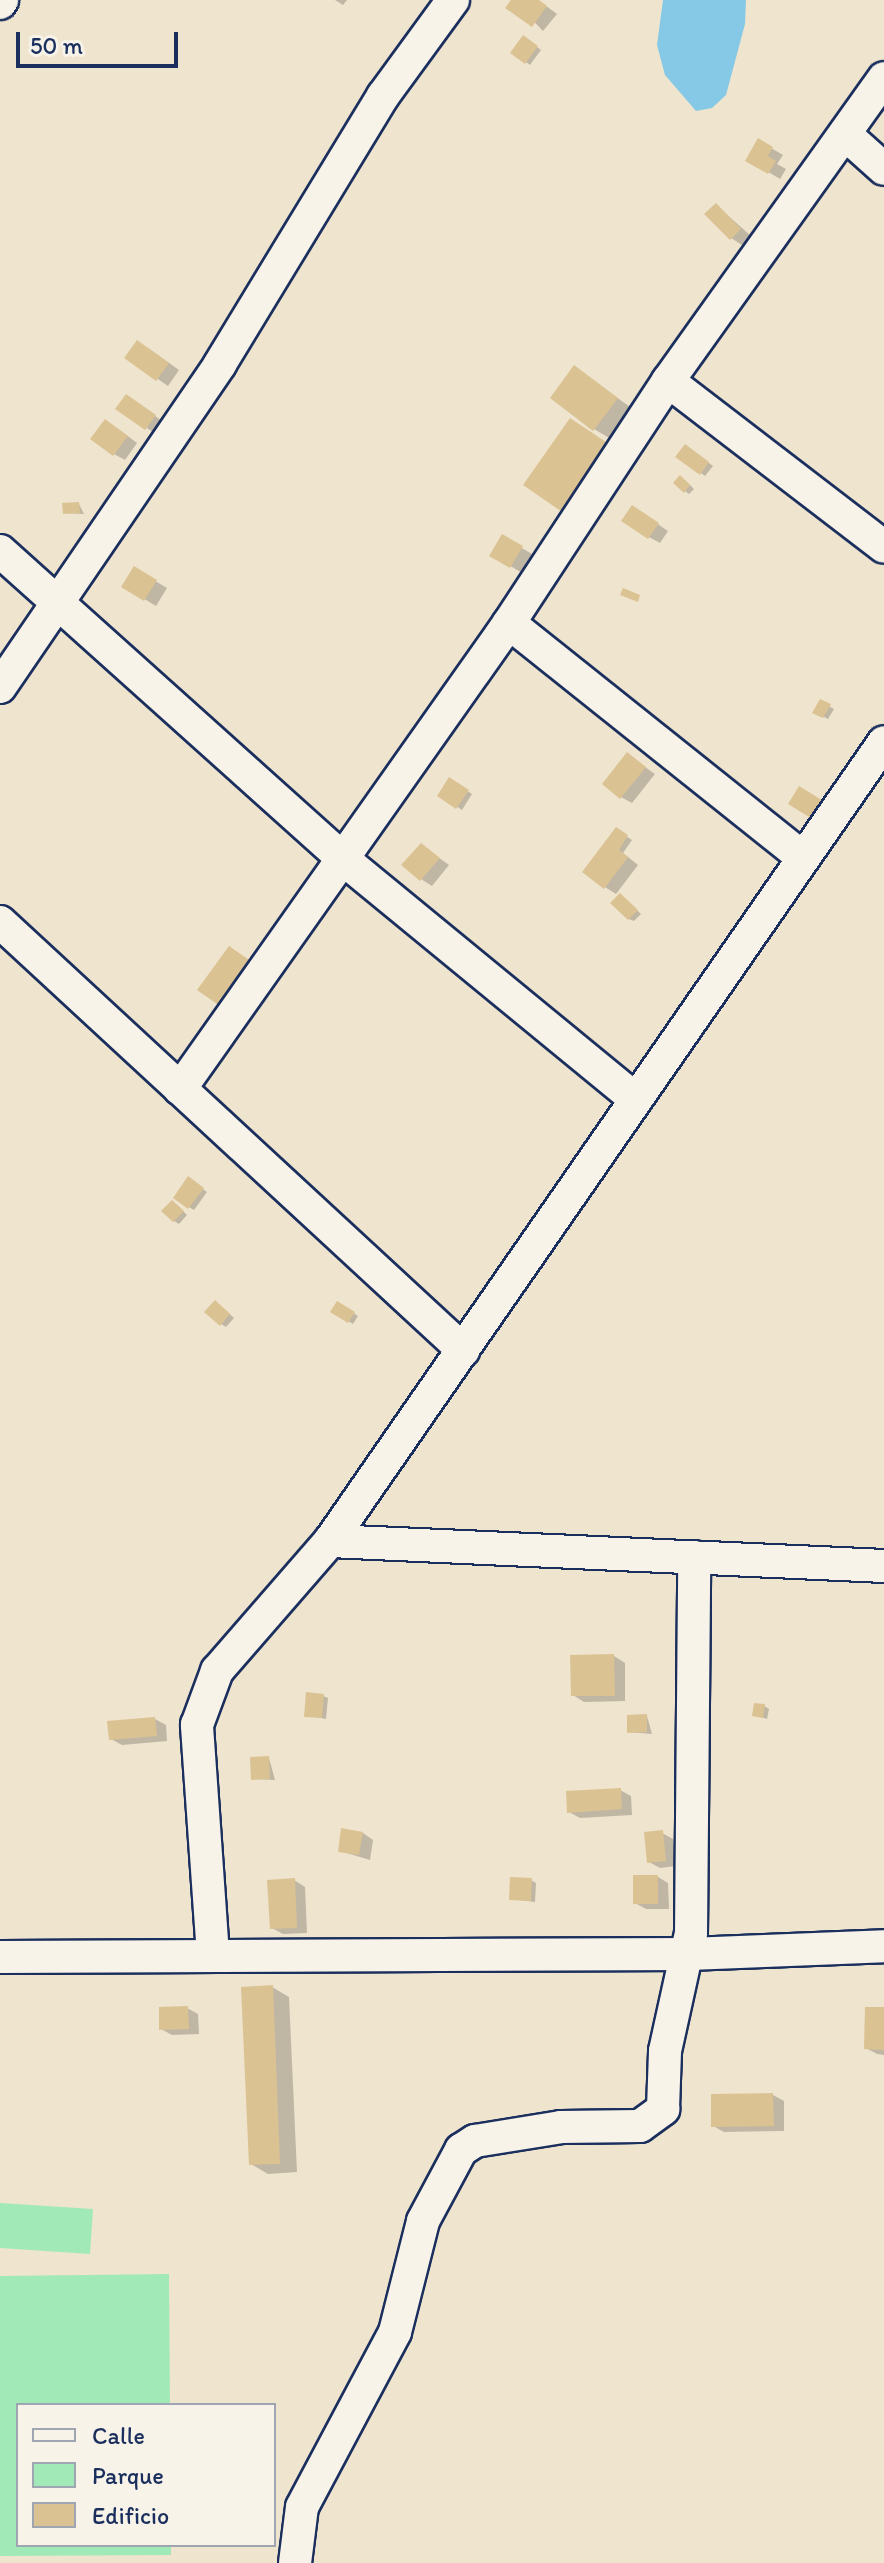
<!DOCTYPE html>
<html>
<head>
<meta charset="utf-8">
<style>
  body { margin:0 }
  #map { position:relative; width:884px; height:2563px; overflow:hidden; background:#efe4ce; font-family:Itim,sans-serif }
  div>[style] { position:absolute }
  [style*='--x'] { left:calc(var(--x)*1px); top:calc(var(--y)*1px); width:calc(var(--w)*1px); rotate:calc(var(--a)*1deg) }
  .green>* { inset:0; background:#a1eab8 }
  .water>* { inset:0; background:#85c9e6 }
  .shadow>* { inset:0; background:#0003 }
  .building>* { inset:0; background:#dbc292 }
  .roads { filter:drop-shadow(2px 0 #1b2f5e) drop-shadow(-2px 0 #1b2f5e) drop-shadow(0 2px #1b2f5e) drop-shadow(0 -2px #1b2f5e) }
  .minor>* { height:32px; margin:-16px; padding:0 16px; transform-origin:16px; border-radius:16px; background:#f7f3e8 }
  span { translate:-50% -50%; white-space:nowrap; text-align:center; line-height:1.15; -webkit-text-stroke:6px #f7f3e8; paint-order:stroke }
  .legend { position:absolute; left:16px; top:2403px; width:260px; height:144px; box-sizing:border-box; background:#f7f3e8; border:2px solid #9fa5b1; margin:0; padding:10px 14px; list-style:none; font-size:24px; color:#1b2f5e }
  .legend li { display:flex; align-items:center; gap:16px; height:40px }
  .legend b { width:40px; border:2px solid #9fa5b1 }
  .scale { position:absolute; left:16px; top:32px; width:162px; height:36px; box-sizing:border-box; border:4px solid #1b2f5e; border-top:0; padding-left:10px; font-size:24px; line-height:28px; white-space:nowrap; color:#1b2f5e; -webkit-text-stroke:6px #f7f3e8; paint-order:stroke }
</style>
</head>
<body>
<div id="map">
  <div class="green">
    <i style="clip-path:polygon(0 2203px,93px 2209px,90px 2254px,0 2248px)"></i>
    <i style="clip-path:polygon(169px 2274px,170px 2405px,18px 2405px,18px 2545px,171px 2545px,171px 2555px,0 2556px,0 2276px)"></i>
  </div>
  <div class="water">
    <i style="clip-path:polygon(663px 0,746px 0,745px 24px,726px 95px,712px 108px,696px 111px,665px 75px,657px 45px)"></i>
  </div>
  <div class="shadow">
    <i style="clip-path:polygon(335px 0,347px 0,343px 5px)"></i>
    <i style="clip-path:polygon(513px 0,538px 0,557px 14px,543px 31px)"></i>
    <i style="clip-path:polygon(529px 41px,541px 50px,530px 65px,526px 62px)"></i>
    <i style="clip-path:polygon(759px 141px,783px 155px,777px 164px,786px 169px,780px 179px,748px 160px)"></i>
    <i style="clip-path:polygon(716px 205px,751px 236px,742px 245px,731px 238px)"></i>
    <i style="clip-path:polygon(148px 348px,179px 370px,168px 386px,126px 357px)"></i>
    <i style="clip-path:polygon(575px 368px,633px 409px,611px 439px,594px 429px)"></i>
    <i style="clip-path:polygon(137px 403px,165px 423px,157px 435px,118px 408px)"></i>
    <i style="clip-path:polygon(117px 428px,137px 443px,125px 460px,114px 454px)"></i>
    <i style="clip-path:polygon(690px 449px,713px 466px,705px 476px,701px 473px)"></i>
    <i style="clip-path:polygon(685px 480px,694px 489px,689px 494px,685px 491px)"></i>
    <i style="clip-path:polygon(79px 504px,84px 514px,65px 513px)"></i>
    <i style="clip-path:polygon(643px 514px,668px 531px,660px 543px,649px 537px)"></i>
    <i style="clip-path:polygon(503px 537px,532px 554px,522px 573px,492px 555px)"></i>
    <i style="clip-path:polygon(135px 569px,167px 588px,156px 606px,123px 586px)"></i>
    <i style="clip-path:polygon(821px 702px,834px 709px,828px 719px,815px 712px)"></i>
    <i style="clip-path:polygon(628px 755px,655px 774px,632px 803px,621px 797px)"></i>
    <i style="clip-path:polygon(450px 780px,472px 794px,462px 810px,440px 795px)"></i>
    <i style="clip-path:polygon(617px 830px,632px 840px,623px 853px,638px 865px,616px 894px,605px 887px)"></i>
    <i style="clip-path:polygon(421px 845px,449px 865px,432px 886px,421px 879px)"></i>
    <i style="clip-path:polygon(625px 899px,641px 914px,634px 921px,629px 919px)"></i>
    <i style="clip-path:polygon(193px 1182px,207px 1192px,194px 1210px,189px 1207px)"></i>
    <i style="clip-path:polygon(177px 1205px,187px 1215px,179px 1224px,174px 1221px)"></i>
    <i style="clip-path:polygon(338px 1303px,358px 1316px,353px 1324px,333px 1311px)"></i>
    <i style="clip-path:polygon(220px 1305px,234px 1318px,226px 1327px,221px 1324px)"></i>
    <i style="clip-path:polygon(614px 1656px,625px 1663px,625px 1701px,584px 1702px,573px 1695px)"></i>
    <i style="clip-path:polygon(323px 1696px,328px 1698px,326px 1719px,306px 1715px)"></i>
    <i style="clip-path:polygon(764px 1706px,769px 1709px,767px 1719px,755px 1715px)"></i>
    <i style="clip-path:polygon(647px 1716px,652px 1734px,629px 1732px)"></i>
    <i style="clip-path:polygon(155px 1719px,166px 1725px,167px 1741px,122px 1745px,111px 1739px)"></i>
    <i style="clip-path:polygon(269px 1758px,275px 1780px,253px 1779px)"></i>
    <i style="clip-path:polygon(620px 1790px,631px 1796px,632px 1815px,580px 1818px,569px 1812px)"></i>
    <i style="clip-path:polygon(363px 1833px,373px 1840px,370px 1860px,340px 1851px)"></i>
    <i style="clip-path:polygon(662px 1833px,673px 1839px,676px 1866px,660px 1868px,649px 1862px)"></i>
    <i style="clip-path:polygon(658px 1877px,668px 1883px,669px 1909px,646px 1909px,635px 1903px)"></i>
    <i style="clip-path:polygon(294px 1880px,305px 1887px,307px 1933px,283px 1934px,272px 1928px)"></i>
    <i style="clip-path:polygon(531px 1880px,536px 1883px,535px 1902px,511px 1899px)"></i>
    <i style="clip-path:polygon(272px 1987px,289px 1997px,297px 2172px,268px 2174px,251px 2164px)"></i>
    <i style="clip-path:polygon(187px 2008px,198px 2014px,199px 2034px,172px 2035px,161px 2029px)"></i>
    <i style="clip-path:polygon(884px 2009px,884px 2055px,877px 2054px,866px 2048px)"></i>
    <i style="clip-path:polygon(773px 2095px,784px 2101px,784px 2131px,724px 2132px,713px 2126px)"></i>
  </div>
  <div class="building">
    <i style="clip-path:polygon(511px 0,539px 0,547px 6px,532px 27px,505px 8px)"></i>
    <i style="clip-path:polygon(523px 35px,538px 46px,525px 64px,510px 53px)"></i>
    <i style="clip-path:polygon(758px 138px,773px 147px,768px 156px,776px 161px,768px 174px,745px 161px)"></i>
    <i style="clip-path:polygon(716px 203px,741px 229px,730px 240px,704px 214px)"></i>
    <i style="clip-path:polygon(137px 340px,169px 363px,156px 381px,124px 358px)"></i>
    <i style="clip-path:polygon(574px 365px,618px 398px,593px 431px,550px 398px)"></i>
    <i style="clip-path:polygon(126px 394px,156px 415px,145px 430px,115px 409px)"></i>
    <i style="clip-path:polygon(570px 418px,612px 446px,565px 514px,523px 485px)"></i>
    <i style="clip-path:polygon(105px 419px,128px 436px,113px 456px,90px 439px)"></i>
    <i style="clip-path:polygon(685px 444px,709px 462px,700px 475px,675px 457px)"></i>
    <i style="clip-path:polygon(680px 475px,690px 485px,684px 493px,673px 483px)"></i>
    <i style="clip-path:polygon(79px 502px,80px 513px,63px 514px,62px 503px)"></i>
    <i style="clip-path:polygon(632px 505px,659px 523px,648px 539px,621px 521px)"></i>
    <i style="clip-path:polygon(502px 534px,523px 546px,510px 568px,489px 556px)"></i>
    <i style="clip-path:polygon(134px 566px,157px 580px,144px 601px,121px 587px)"></i>
    <i style="clip-path:polygon(623px 588px,640px 595px,638px 602px,620px 595px)"></i>
    <i style="clip-path:polygon(820px 699px,831px 704px,823px 718px,812px 713px)"></i>
    <i style="clip-path:polygon(627px 752px,646px 767px,620px 799px,602px 784px)"></i>
    <i style="clip-path:polygon(449px 777px,469px 790px,456px 809px,437px 796px)"></i>
    <i style="clip-path:polygon(799px 786px,825px 802px,814px 820px,788px 804px)"></i>
    <i style="clip-path:polygon(616px 827px,628px 835px,619px 850px,628px 857px,604px 889px,582px 872px)"></i>
    <i style="clip-path:polygon(421px 843px,440px 858px,420px 881px,401px 865px)"></i>
    <i style="clip-path:polygon(620px 893px,638px 910px,628px 920px,610px 903px)"></i>
    <i style="clip-path:polygon(229px 946px,252px 962px,220px 1006px,197px 990px)"></i>
    <i style="clip-path:polygon(188px 1176px,204px 1188px,188px 1209px,173px 1198px)"></i>
    <i style="clip-path:polygon(172px 1200px,184px 1211px,173px 1222px,161px 1211px)"></i>
    <i style="clip-path:polygon(215px 1300px,230px 1314px,220px 1326px,204px 1312px)"></i>
    <i style="clip-path:polygon(337px 1301px,355px 1312px,348px 1323px,330px 1312px)"></i>
    <i style="clip-path:polygon(614px 1654px,615px 1696px,571px 1696px,570px 1655px)"></i>
    <i style="clip-path:polygon(306px 1692px,324px 1694px,322px 1718px,304px 1717px)"></i>
    <i style="clip-path:polygon(754px 1703px,765px 1704px,763px 1718px,752px 1716px)"></i>
    <i style="clip-path:polygon(647px 1714px,647px 1732px,627px 1733px,627px 1715px)"></i>
    <i style="clip-path:polygon(155px 1717px,157px 1736px,109px 1740px,107px 1721px)"></i>
    <i style="clip-path:polygon(269px 1756px,270px 1779px,251px 1780px,250px 1757px)"></i>
    <i style="clip-path:polygon(621px 1788px,622px 1809px,567px 1813px,566px 1791px)"></i>
    <i style="clip-path:polygon(341px 1828px,363px 1832px,359px 1855px,338px 1852px)"></i>
    <i style="clip-path:polygon(663px 1830px,666px 1861px,647px 1863px,644px 1832px)"></i>
    <i style="clip-path:polygon(633px 1875px,658px 1875px,658px 1904px,633px 1904px)"></i>
    <i style="clip-path:polygon(510px 1877px,532px 1878px,531px 1901px,509px 1900px)"></i>
    <i style="clip-path:polygon(295px 1878px,297px 1928px,270px 1929px,267px 1880px)"></i>
    <i style="clip-path:polygon(273px 1985px,280px 2164px,249px 2165px,241px 1987px)"></i>
    <i style="clip-path:polygon(188px 2006px,189px 2029px,159px 2030px,159px 2007px)"></i>
    <i style="clip-path:polygon(865px 2007px,884px 2007px,884px 2050px,864px 2049px)"></i>
    <i style="clip-path:polygon(773px 2093px,774px 2126px,711px 2127px,711px 2094px)"></i>
  </div>
  <div class="roads">
    <div class="minor">
      <i style="--x:0;--y:3;--w:4;--a:-56"></i>
      <i style="--x:845;--y:134;--w:52;--a:41.9"></i>
      <i style="--x:668;--y:381;--w:272;--a:37.5"></i>
      <i style="--x:0;--y:551;--w:461;--a:41.9"></i>
      <i style="--x:343;--y:859;--w:379;--a:39.4"></i>
      <i style="--x:509;--y:623;--w:376;--a:38.6"></i>
      <i style="--x:0;--y:687;--w:391;--a:-55.7"></i>
      <i style="--x:220;--y:364;--w:314;--a:-58.7"></i>
      <i style="--x:383;--y:96;--w:119;--a:-53.9"></i>
      <i style="--x:0;--y:922;--w:631;--a:42.75"></i>
      <i style="--x:180;--y:1089;--w:570;--a:-54.78"></i>
      <i style="--x:509;--y:623;--w:290;--a:-56.7"></i>
      <i style="--x:668;--y:381;--w:372;--a:-54.5"></i>
      <i style="--x:330;--y:1541;--w:555;--a:2.58"></i>
      <i style="--x:213;--y:1955;--w:231;--a:-94"></i>
      <i style="--x:197;--y:1725;--w:58;--a:-69.7"></i>
      <i style="--x:217;--y:1671;--w:172;--a:-49"></i>
      <i style="--x:330;--y:1541;--w:972;--a:-55.26"></i>
      <i style="--x:0;--y:1957;--w:689;--a:-0.25"></i>
      <i style="--x:689;--y:1954;--w:195;--a:-2.3"></i>
      <i style="--x:295;--y:2563;--w:56;--a:-82.9"></i>
      <i style="--x:302;--y:2507;--w:198;--a:-62"></i>
      <i style="--x:395;--y:2332;--w:114;--a:-75.8"></i>
      <i style="--x:423;--y:2221;--w:81;--a:-61.8"></i>
      <i style="--x:461;--y:2150;--w:17;--a:-33"></i>
      <i style="--x:475;--y:2141;--w:87;--a:-9.2"></i>
      <i style="--x:561;--y:2127;--w:79;--a:-0.7"></i>
      <i style="--x:640;--y:2126;--w:29;--a:-36"></i>
      <i style="--x:663;--y:2109;--w:58;--a:-88"></i>
      <i style="--x:665;--y:2051;--w:121;--a:-77.6"></i>
      <i style="--x:691;--y:1933;--w:376;--a:-89.5"></i>
    </div>
  </div>
  <ul class="legend">
  <li><b style="height:10px;background:#f7f3e8"></b>Calle</li>
  <li><b style="height:22px;background:#a1eab8"></b>Parque</li>
  <li><b style="height:22px;background:#dbc292"></b>Edificio</li>
  </ul>
  <div class="scale">50 m</div>
</div>
</body>
</html>
